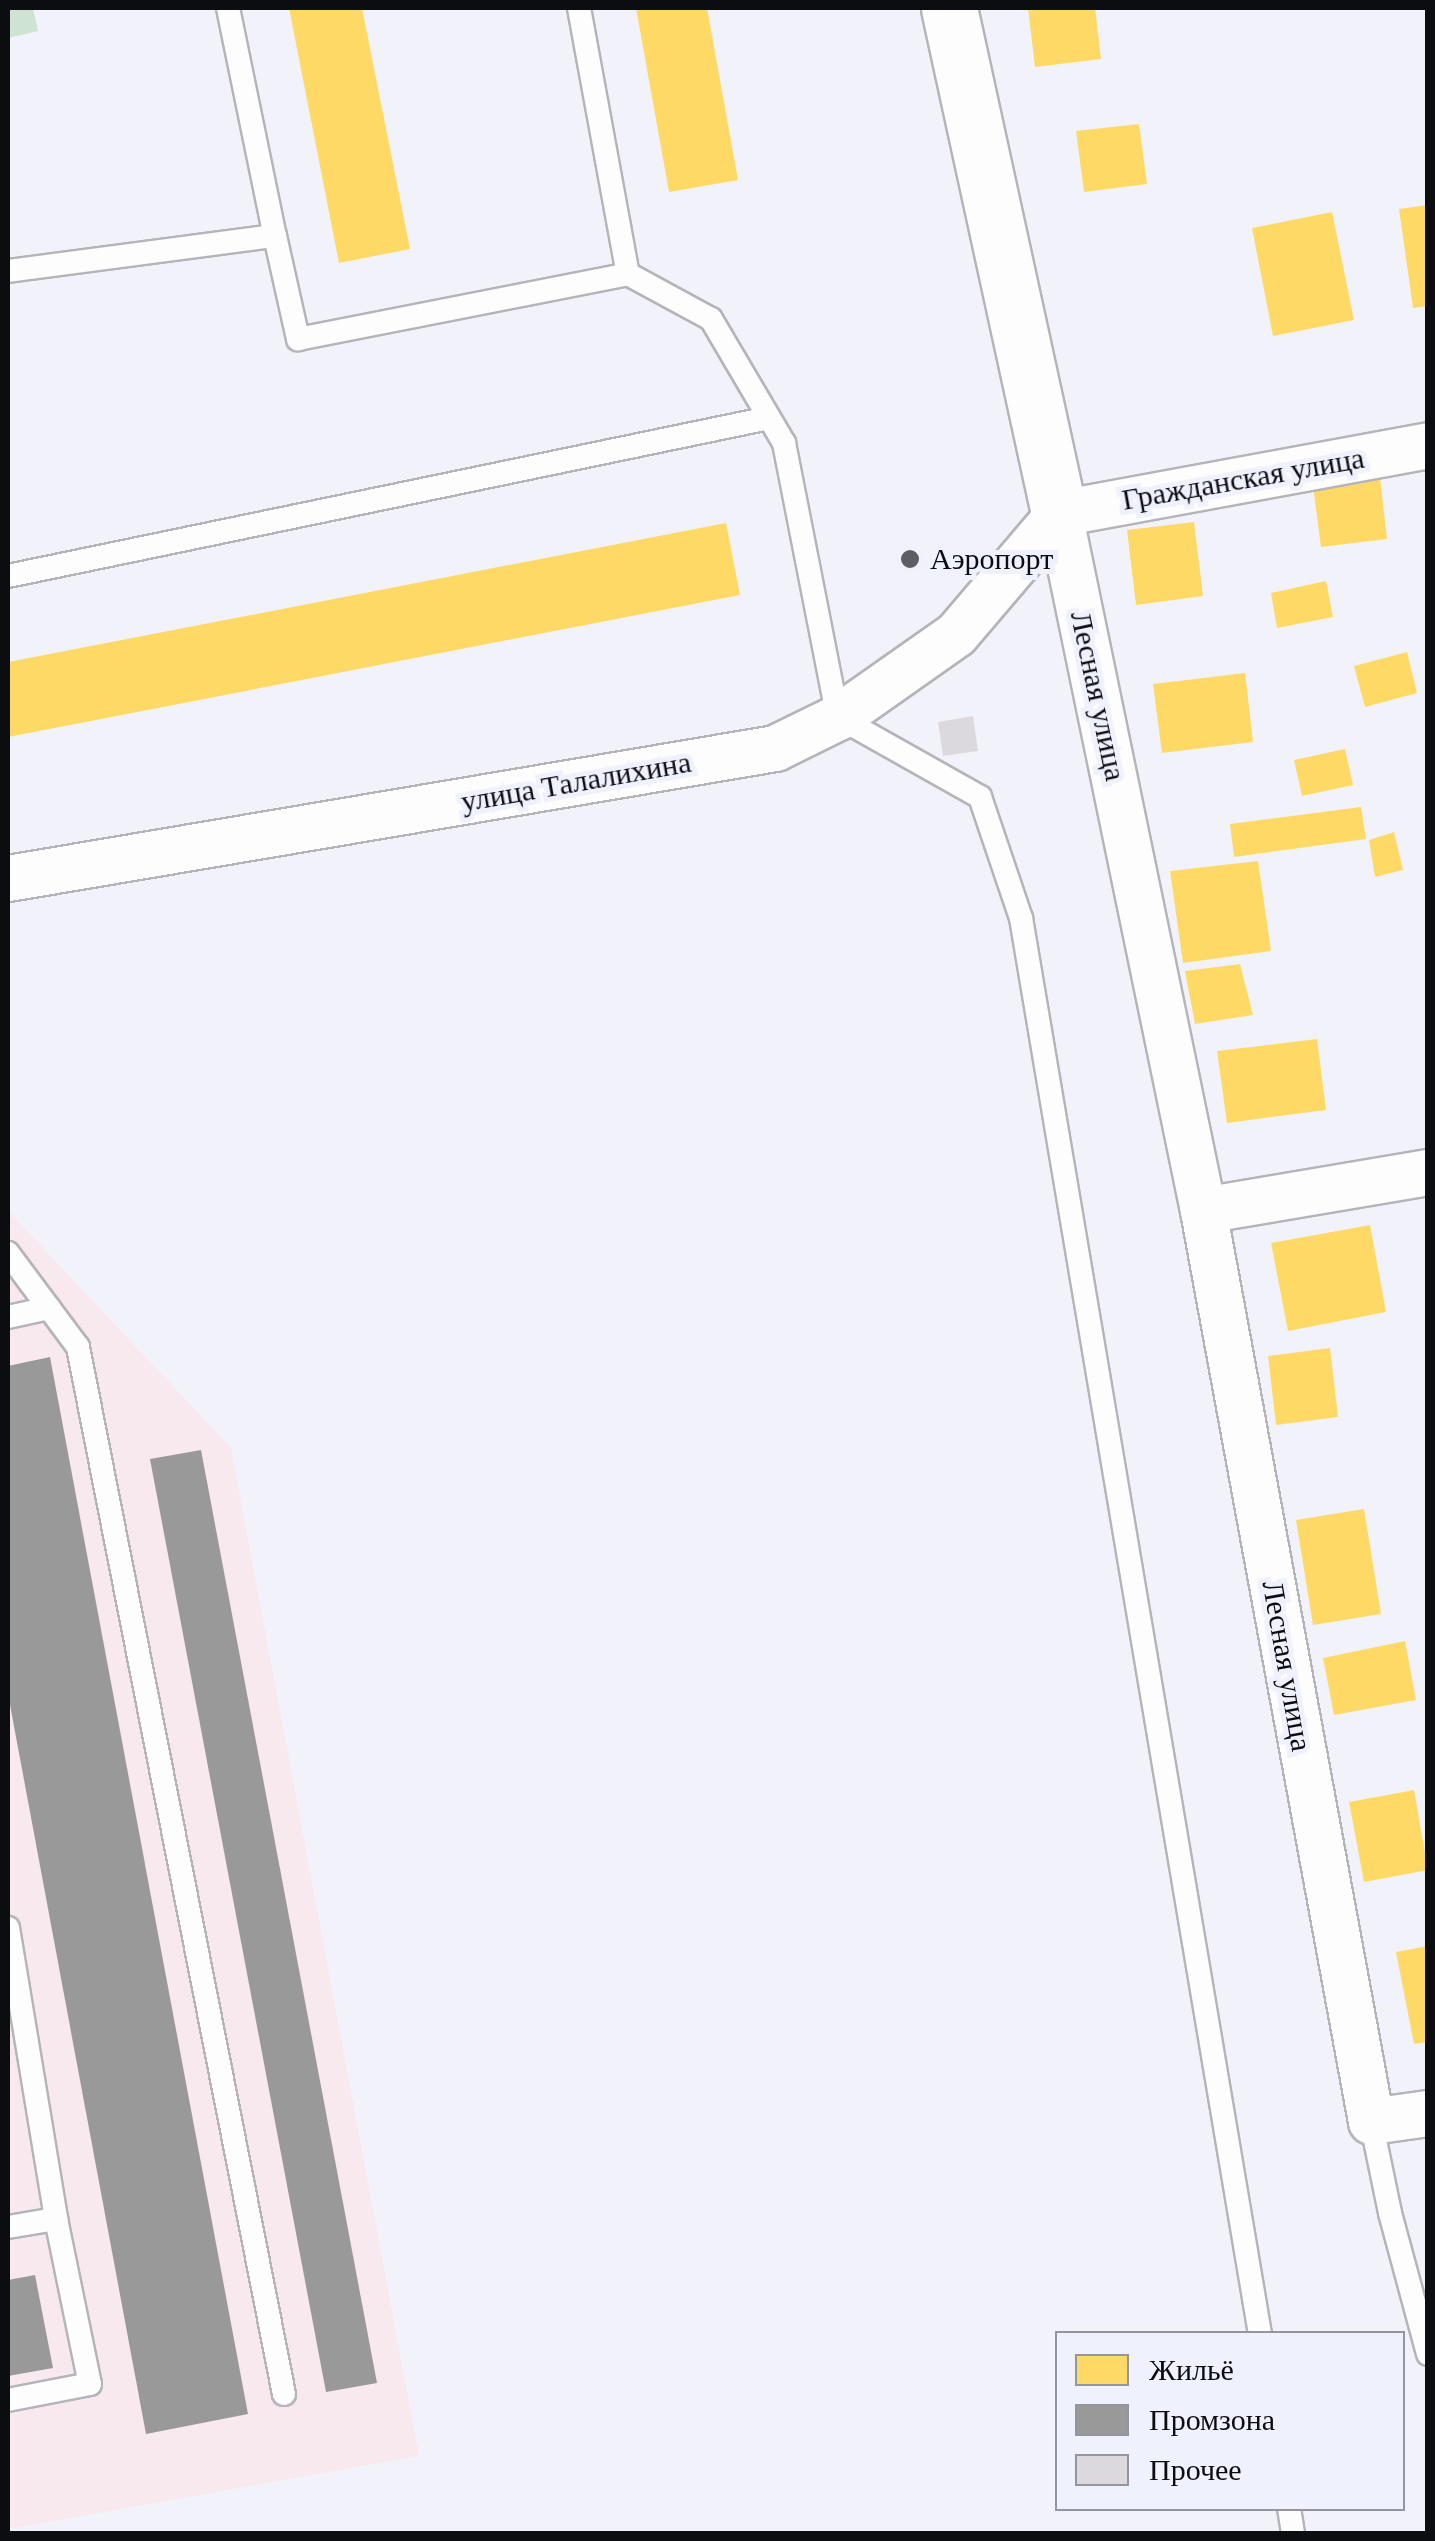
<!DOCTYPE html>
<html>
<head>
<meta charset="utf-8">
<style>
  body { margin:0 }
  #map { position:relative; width:1435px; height:2541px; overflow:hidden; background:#f2f3fa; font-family:Georgia,serif }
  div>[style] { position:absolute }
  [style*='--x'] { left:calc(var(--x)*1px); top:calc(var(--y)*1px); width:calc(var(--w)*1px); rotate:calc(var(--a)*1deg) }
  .industrial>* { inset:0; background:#f7e9ee }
  .green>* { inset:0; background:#cfe3d2 }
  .homes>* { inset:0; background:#ffd966 }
  .industry>* { inset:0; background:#999 }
  .building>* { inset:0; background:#dbd9de }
  .roads { filter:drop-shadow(2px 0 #b4b4b9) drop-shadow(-2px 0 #b4b4b9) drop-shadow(0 2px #b4b4b9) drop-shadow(0 -2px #b4b4b9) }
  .lane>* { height:22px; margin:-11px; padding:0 11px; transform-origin:11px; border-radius:11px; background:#fdfdfe }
  .street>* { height:45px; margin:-22.5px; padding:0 22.5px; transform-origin:22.5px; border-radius:22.5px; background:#fdfdfe }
  .secondary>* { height:55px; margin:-27.5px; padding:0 27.5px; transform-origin:27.5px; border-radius:27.5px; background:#fdfdfe }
  .dots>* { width:28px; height:28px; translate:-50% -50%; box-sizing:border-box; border:5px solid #eff1fd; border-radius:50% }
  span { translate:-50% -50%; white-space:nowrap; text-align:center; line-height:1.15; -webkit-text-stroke:10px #eff1fd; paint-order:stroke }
  .street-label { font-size:30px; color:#0c0d11 }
  .poi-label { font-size:30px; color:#0c0d11 }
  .left { translate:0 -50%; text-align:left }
  .frame { position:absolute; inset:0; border:10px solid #0c0d11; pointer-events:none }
  .legend { position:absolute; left:1055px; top:2331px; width:350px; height:180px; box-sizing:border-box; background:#eff1fd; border:2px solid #94969f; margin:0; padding:12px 18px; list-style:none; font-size:30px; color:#0c0d11 }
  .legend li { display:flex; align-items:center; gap:20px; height:50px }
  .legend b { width:50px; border:2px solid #94969f }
</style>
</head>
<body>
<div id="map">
  <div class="industrial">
    <i style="clip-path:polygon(8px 1211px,231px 1448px,419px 2456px,8px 2529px)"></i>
  </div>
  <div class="green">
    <i style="clip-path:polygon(8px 8px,33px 8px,38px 31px,8px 38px)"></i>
  </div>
  <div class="homes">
    <i style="clip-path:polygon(289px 8px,362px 8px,410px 249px,339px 263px)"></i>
    <i style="clip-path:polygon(636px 8px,707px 8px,738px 180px,669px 192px)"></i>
    <i style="clip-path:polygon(1028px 8px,1095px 8px,1101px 59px,1035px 67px)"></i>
    <i style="clip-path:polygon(1139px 124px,1147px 184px,1084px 192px,1076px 131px)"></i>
    <i style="clip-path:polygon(1428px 205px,1428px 306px,1413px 308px,1399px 209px)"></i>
    <i style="clip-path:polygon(1332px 212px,1354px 320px,1273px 336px,1252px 228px)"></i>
    <i style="clip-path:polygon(1380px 478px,1387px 539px,1321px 547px,1313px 486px)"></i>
    <i style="clip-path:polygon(1194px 522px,1203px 596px,1136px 605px,1127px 530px)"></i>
    <i style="clip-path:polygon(726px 523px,740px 595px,8px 737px,8px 662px)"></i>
    <i style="clip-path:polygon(1326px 581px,1333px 617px,1277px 628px,1271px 593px)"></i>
    <i style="clip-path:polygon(1407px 652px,1417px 693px,1365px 707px,1354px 666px)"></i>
    <i style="clip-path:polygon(1245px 673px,1253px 742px,1162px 753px,1153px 684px)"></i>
    <i style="clip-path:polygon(1345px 749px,1353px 785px,1302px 796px,1294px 760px)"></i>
    <i style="clip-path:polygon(1361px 807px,1366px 839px,1234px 857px,1230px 824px)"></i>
    <i style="clip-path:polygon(1394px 832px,1403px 870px,1375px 877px,1369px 840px)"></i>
    <i style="clip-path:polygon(1258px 861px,1271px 951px,1183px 963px,1170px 871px)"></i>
    <i style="clip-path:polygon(1240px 964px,1253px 1015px,1195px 1024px,1185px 971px)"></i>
    <i style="clip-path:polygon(1317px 1039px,1326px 1110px,1227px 1123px,1217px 1051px)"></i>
    <i style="clip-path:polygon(1370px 1225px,1386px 1312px,1288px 1331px,1271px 1243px)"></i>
    <i style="clip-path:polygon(1330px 1348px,1338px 1417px,1276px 1425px,1268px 1356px)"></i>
    <i style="clip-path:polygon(1364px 1509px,1381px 1614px,1313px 1625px,1296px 1520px)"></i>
    <i style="clip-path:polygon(1405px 1641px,1416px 1700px,1334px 1715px,1323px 1658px)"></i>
    <i style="clip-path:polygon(1414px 1790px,1428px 1870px,1364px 1882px,1349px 1802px)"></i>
    <i style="clip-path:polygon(1428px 1946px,1428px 2042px,1414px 2044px,1396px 1952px)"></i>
  </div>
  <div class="industry">
    <i style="clip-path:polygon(50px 1357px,248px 2414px,146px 2434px,8px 1694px,8px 1366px)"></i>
    <i style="clip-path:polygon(201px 1450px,377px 2383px,326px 2392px,150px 1459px)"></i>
    <i style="clip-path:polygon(35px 2275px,53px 2368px,8px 2376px,8px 2280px)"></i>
  </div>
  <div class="building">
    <i style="clip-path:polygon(973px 716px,978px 751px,943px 756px,938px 722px)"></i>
  </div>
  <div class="roads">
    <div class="lane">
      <i style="--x:228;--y:8;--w:233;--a:78.4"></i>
      <i style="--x:579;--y:8;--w:270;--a:79.6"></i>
      <i style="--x:8;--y:271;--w:269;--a:-7.5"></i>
      <i style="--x:275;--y:236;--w:106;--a:77.4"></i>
      <i style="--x:298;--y:339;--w:336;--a:-11.1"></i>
      <i style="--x:628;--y:274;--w:94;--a:28.5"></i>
      <i style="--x:711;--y:319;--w:144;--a:59.5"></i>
      <i style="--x:784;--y:443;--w:279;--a:78.9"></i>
      <i style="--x:838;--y:717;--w:163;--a:29.4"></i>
      <i style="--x:980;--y:797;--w:128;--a:71.3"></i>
      <i style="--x:1021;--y:918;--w:1436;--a:80.42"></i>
      <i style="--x:8;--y:576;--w:777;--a:-11.73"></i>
      <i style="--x:8;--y:1253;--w:117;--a:53.3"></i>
      <i style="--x:78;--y:1347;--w:1067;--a:78.87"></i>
      <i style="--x:8;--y:1317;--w:42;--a:-12.4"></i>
      <i style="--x:8;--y:1928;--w:295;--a:80.6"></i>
      <i style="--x:56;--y:2219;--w:168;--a:78.4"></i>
      <i style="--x:90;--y:2384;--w:84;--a:169"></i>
      <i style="--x:1371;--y:2121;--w:94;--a:78.3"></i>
      <i style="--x:1390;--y:2213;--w:146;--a:74.9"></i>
      <i style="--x:8;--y:2227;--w:49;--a:-9.5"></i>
      <i style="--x:1289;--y:2508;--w:26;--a:81"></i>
    </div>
    <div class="street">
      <i style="--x:1059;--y:513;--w:712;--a:78.33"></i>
      <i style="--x:1203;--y:1210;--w:926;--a:79.55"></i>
      <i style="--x:1371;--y:2121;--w:58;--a:-8"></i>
      <i style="--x:1059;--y:513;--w:375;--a:-10.4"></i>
      <i style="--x:8;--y:878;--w:778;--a:-9.62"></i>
      <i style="--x:775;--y:748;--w:70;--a:-26.2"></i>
      <i style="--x:838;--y:717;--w:144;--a:-35.1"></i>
      <i style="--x:956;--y:634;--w:159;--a:-49.6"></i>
      <i style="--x:1203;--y:1210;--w:228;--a:-9.6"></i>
    </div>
    <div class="secondary">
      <i style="--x:949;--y:8;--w:517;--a:77.71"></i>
    </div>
  </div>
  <div class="dots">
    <i style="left:910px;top:559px;background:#5c5e63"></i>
  </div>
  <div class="street-label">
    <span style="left:1243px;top:479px;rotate:-10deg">Гражданская улица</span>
    <span style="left:1098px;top:696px;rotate:78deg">Лесная улица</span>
    <span style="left:576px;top:782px;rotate:-10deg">улица Талалихина</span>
    <span style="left:1287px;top:1666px;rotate:80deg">Лесная улица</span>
  </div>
  <div class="poi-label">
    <span class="left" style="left:930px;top:559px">Аэропорт</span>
  </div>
  <div class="frame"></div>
  <ul class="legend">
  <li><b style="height:28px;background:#ffd966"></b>Жильё</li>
  <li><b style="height:28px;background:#999"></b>Промзона</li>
  <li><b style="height:28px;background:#dbd9de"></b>Прочее</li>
  </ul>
</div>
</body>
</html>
